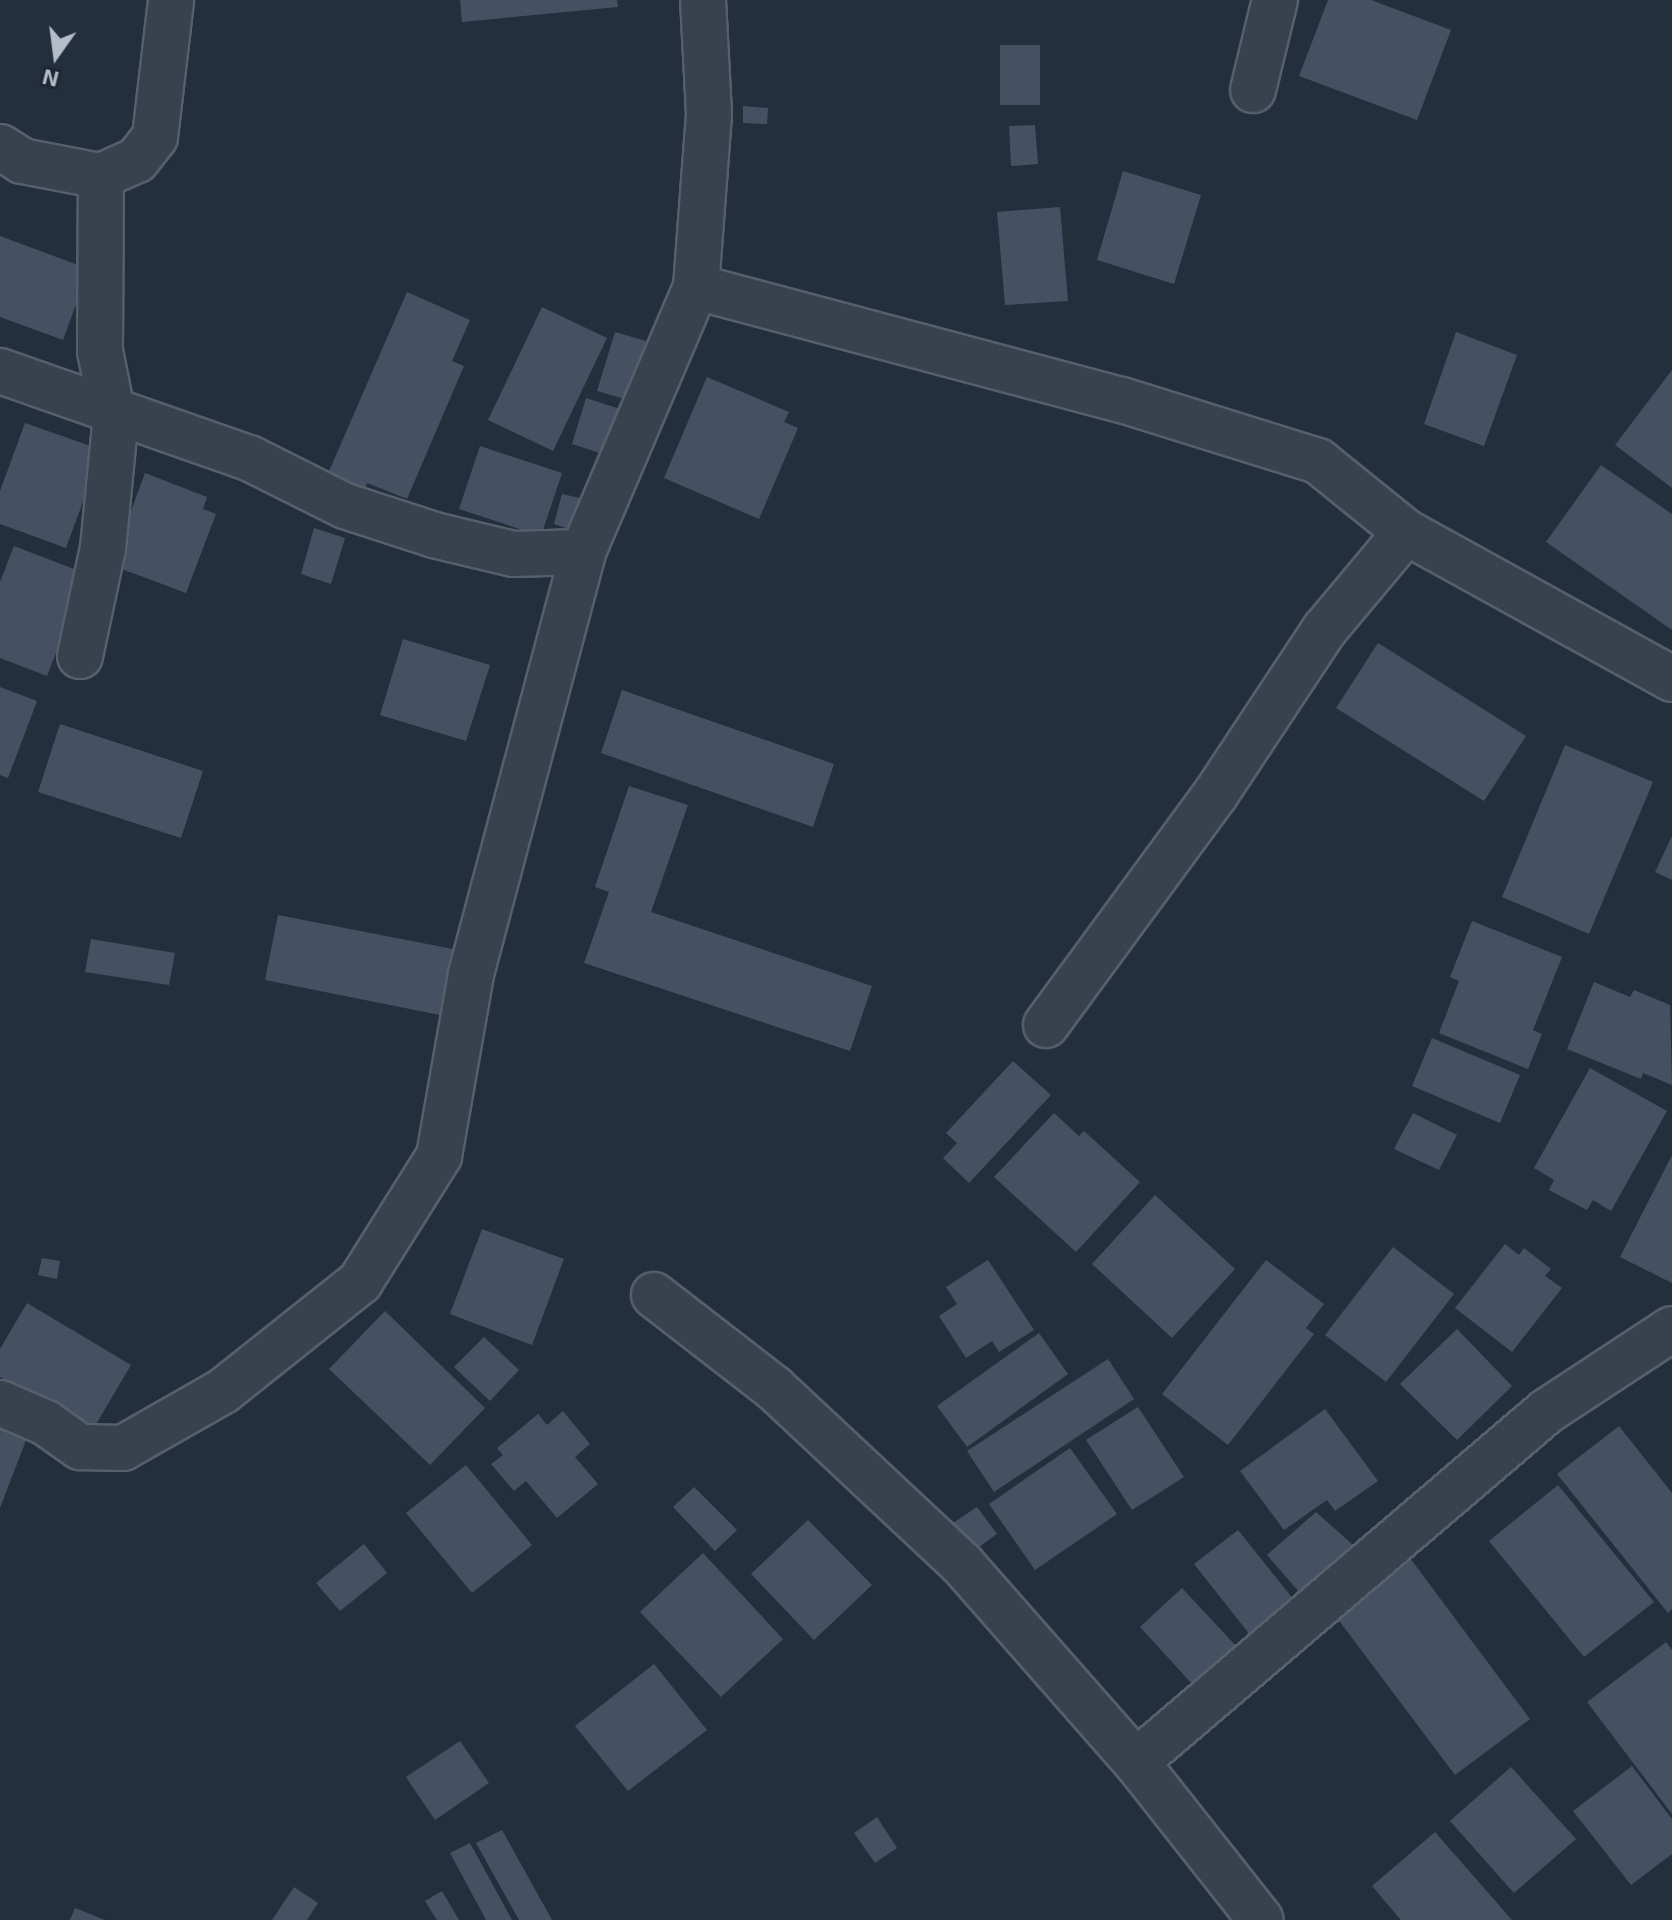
<!DOCTYPE html>
<html>
<head>
<meta charset="utf-8">
<style>
  body { margin:0 }
  #map { position:relative; width:1672px; height:1920px; overflow:hidden; background:#242f3e; font-family:"Exo 2",sans-serif }
  div>[style] { position:absolute }
  [style*='--x'] { left:calc(var(--x)*1px); top:calc(var(--y)*1px); width:calc(var(--w)*1px); rotate:calc(var(--a)*1deg) }
  .building>* { inset:0; background:#455162 }
  .roads { filter:drop-shadow(2px 0 #565f6c) drop-shadow(-2px 0 #565f6c) drop-shadow(0 2px #565f6c) drop-shadow(0 -2px #565f6c) }
  .minor>* { height:44px; margin:-22px; padding:0 22px; transform-origin:22px; border-radius:22px; background:#38414e }
  span { translate:-50% -50%; white-space:nowrap; text-align:center; line-height:1.15; -webkit-text-stroke:6px #1d2633; paint-order:stroke }
  .north { position:absolute; left:16px; top:16px; width:80px; height:80px; -webkit-text-stroke:6px #1d2633; paint-order:stroke; rotate:194deg; font-size:22px; font-weight:700; line-height:32px; text-align:center; color:#b4bcc9 }
  .north::after { content:''; display:block; margin:auto; width:28px; height:36px; background:#b4bcc9; clip-path:polygon(50% 0,100% 100%,50% 72%,0 100%) }
</style>
</head>
<body>
<div id="map">
  <div class="building">
    <i style="clip-path:polygon(460px 0,617px 0,618px 7px,462px 22px)"></i>
    <i style="clip-path:polygon(1328px 0,1371px 0,1451px 30px,1417px 120px,1299px 76px)"></i>
    <i style="clip-path:polygon(1000px 45px,1040px 45px,1040px 105px,1000px 105px)"></i>
    <i style="clip-path:polygon(743px 106px,768px 108px,767px 124px,743px 123px)"></i>
    <i style="clip-path:polygon(1035px 125px,1038px 164px,1011px 166px,1009px 126px)"></i>
    <i style="clip-path:polygon(1123px 171px,1201px 195px,1174px 284px,1097px 260px)"></i>
    <i style="clip-path:polygon(1060px 207px,1068px 301px,1005px 305px,997px 212px)"></i>
    <i style="clip-path:polygon(0 236px,89px 269px,63px 340px,0 317px)"></i>
    <i style="clip-path:polygon(407px 292px,470px 320px,452px 361px,464px 366px,407px 499px,367px 483px,363px 494px,326px 478px)"></i>
    <i style="clip-path:polygon(542px 307px,607px 338px,553px 451px,488px 420px)"></i>
    <i style="clip-path:polygon(615px 332px,646px 341px,628px 400px,597px 391px)"></i>
    <i style="clip-path:polygon(1456px 332px,1517px 355px,1484px 446px,1424px 424px)"></i>
    <i style="clip-path:polygon(1672px 370px,1672px 488px,1615px 445px)"></i>
    <i style="clip-path:polygon(707px 377px,789px 412px,784px 422px,798px 428px,759px 519px,664px 478px)"></i>
    <i style="clip-path:polygon(586px 398px,620px 409px,606px 455px,572px 444px)"></i>
    <i style="clip-path:polygon(25px 423px,102px 450px,66px 548px,0 524px,0 491px)"></i>
    <i style="clip-path:polygon(480px 446px,562px 473px,541px 536px,459px 509px)"></i>
    <i style="clip-path:polygon(1601px 465px,1672px 514px,1672px 630px,1546px 542px)"></i>
    <i style="clip-path:polygon(145px 473px,207px 497px,203px 509px,216px 514px,186px 593px,111px 565px)"></i>
    <i style="clip-path:polygon(562px 494px,580px 498px,572px 530px,554px 524px)"></i>
    <i style="clip-path:polygon(314px 528px,345px 538px,331px 584px,301px 574px)"></i>
    <i style="clip-path:polygon(14px 546px,87px 574px,47px 676px,0 658px,0 582px)"></i>
    <i style="clip-path:polygon(403px 639px,490px 665px,466px 741px,380px 715px)"></i>
    <i style="clip-path:polygon(1378px 643px,1526px 736px,1484px 801px,1336px 708px)"></i>
    <i style="clip-path:polygon(0 687px,37px 701px,8px 778px,0 775px)"></i>
    <i style="clip-path:polygon(622px 690px,834px 764px,813px 827px,601px 753px)"></i>
    <i style="clip-path:polygon(60px 724px,203px 771px,181px 838px,38px 792px)"></i>
    <i style="clip-path:polygon(1565px 745px,1653px 782px,1589px 934px,1502px 897px)"></i>
    <i style="clip-path:polygon(629px 786px,688px 805px,651px 912px,872px 986px,850px 1051px,584px 963px,609px 892px,595px 887px)"></i>
    <i style="clip-path:polygon(1672px 836px,1672px 880px,1655px 872px)"></i>
    <i style="clip-path:polygon(278px 915px,458px 950px,445px 1016px,265px 980px)"></i>
    <i style="clip-path:polygon(1472px 921px,1562px 957px,1533px 1030px,1542px 1034px,1528px 1069px,1439px 1033px,1459px 981px,1450px 977px)"></i>
    <i style="clip-path:polygon(91px 939px,175px 953px,169px 985px,85px 972px)"></i>
    <i style="clip-path:polygon(1594px 982px,1630px 997px,1634px 990px,1670px 1005px,1672px 1085px,1643px 1073px,1641px 1079px,1567px 1049px)"></i>
    <i style="clip-path:polygon(1432px 1038px,1520px 1075px,1500px 1123px,1412px 1086px)"></i>
    <i style="clip-path:polygon(1013px 1061px,1051px 1095px,969px 1183px,943px 1158px,957px 1143px,946px 1133px)"></i>
    <i style="clip-path:polygon(1590px 1068px,1667px 1111px,1611px 1211px,1593px 1200px,1587px 1210px,1549px 1190px,1554px 1180px,1534px 1168px)"></i>
    <i style="clip-path:polygon(1054px 1113px,1079px 1136px,1084px 1131px,1140px 1182px,1076px 1252px,994px 1177px)"></i>
    <i style="clip-path:polygon(1413px 1113px,1457px 1135px,1439px 1170px,1394px 1149px)"></i>
    <i style="clip-path:polygon(1672px 1155px,1672px 1283px,1620px 1257px)"></i>
    <i style="clip-path:polygon(1155px 1195px,1235px 1269px,1172px 1338px,1092px 1264px)"></i>
    <i style="clip-path:polygon(482px 1229px,564px 1259px,532px 1345px,450px 1314px)"></i>
    <i style="clip-path:polygon(1505px 1244px,1519px 1255px,1524px 1248px,1551px 1269px,1545px 1276px,1562px 1288px,1512px 1352px,1455px 1308px)"></i>
    <i style="clip-path:polygon(1393px 1247px,1454px 1294px,1386px 1382px,1325px 1335px)"></i>
    <i style="clip-path:polygon(42px 1258px,60px 1261px,57px 1279px,38px 1275px)"></i>
    <i style="clip-path:polygon(988px 1260px,1034px 1330px,999px 1352px,992px 1341px,966px 1358px,939px 1316px,957px 1304px,946px 1287px)"></i>
    <i style="clip-path:polygon(1266px 1260px,1324px 1304px,1306px 1328px,1314px 1334px,1228px 1445px,1162px 1394px)"></i>
    <i style="clip-path:polygon(27px 1303px,131px 1365px,92px 1431px,0 1377px,0 1349px)"></i>
    <i style="clip-path:polygon(385px 1311px,485px 1408px,430px 1465px,329px 1369px)"></i>
    <i style="clip-path:polygon(1457px 1329px,1512px 1386px,1457px 1440px,1400px 1384px)"></i>
    <i style="clip-path:polygon(1039px 1333px,1068px 1374px,967px 1447px,937px 1406px)"></i>
    <i style="clip-path:polygon(484px 1337px,519px 1370px,490px 1401px,454px 1367px)"></i>
    <i style="clip-path:polygon(1108px 1359px,1134px 1399px,994px 1492px,967px 1451px)"></i>
    <i style="clip-path:polygon(1138px 1407px,1184px 1477px,1132px 1510px,1086px 1440px)"></i>
    <i style="clip-path:polygon(0 1409px,33px 1422px,0 1508px)"></i>
    <i style="clip-path:polygon(1325px 1409px,1378px 1481px,1335px 1511px,1327px 1500px,1284px 1530px,1240px 1471px)"></i>
    <i style="clip-path:polygon(563px 1411px,590px 1444px,575px 1457px,598px 1484px,557px 1518px,526px 1481px,514px 1491px,491px 1464px,503px 1455px,497px 1448px,538px 1414px,547px 1425px)"></i>
    <i style="clip-path:polygon(1619px 1426px,1672px 1493px,1672px 1609px,1668px 1613px,1557px 1474px)"></i>
    <i style="clip-path:polygon(1070px 1448px,1117px 1514px,1035px 1570px,989px 1504px)"></i>
    <i style="clip-path:polygon(466px 1465px,532px 1545px,472px 1593px,406px 1513px)"></i>
    <i style="clip-path:polygon(1558px 1485px,1654px 1602px,1584px 1657px,1489px 1541px)"></i>
    <i style="clip-path:polygon(694px 1487px,737px 1530px,715px 1551px,673px 1507px)"></i>
    <i style="clip-path:polygon(977px 1507px,997px 1534px,968px 1555px,947px 1527px)"></i>
    <i style="clip-path:polygon(1316px 1512px,1353px 1545px,1299px 1592px,1267px 1555px)"></i>
    <i style="clip-path:polygon(808px 1520px,872px 1585px,814px 1640px,751px 1574px)"></i>
    <i style="clip-path:polygon(1238px 1530px,1302px 1610px,1258px 1645px,1194px 1564px)"></i>
    <i style="clip-path:polygon(364px 1544px,387px 1573px,340px 1611px,316px 1583px)"></i>
    <i style="clip-path:polygon(703px 1553px,783px 1639px,721px 1697px,640px 1612px)"></i>
    <i style="clip-path:polygon(1407px 1554px,1530px 1719px,1455px 1775px,1331px 1610px)"></i>
    <i style="clip-path:polygon(1182px 1588px,1237px 1647px,1194px 1686px,1140px 1627px)"></i>
    <i style="clip-path:polygon(1666px 1642px,1672px 1650px,1672px 1814px,1587px 1702px)"></i>
    <i style="clip-path:polygon(654px 1664px,707px 1730px,628px 1791px,575px 1726px)"></i>
    <i style="clip-path:polygon(460px 1741px,489px 1783px,435px 1820px,406px 1777px)"></i>
    <i style="clip-path:polygon(1632px 1766px,1672px 1819px,1672px 1854px,1631px 1885px,1573px 1811px)"></i>
    <i style="clip-path:polygon(1511px 1767px,1576px 1839px,1514px 1893px,1450px 1821px)"></i>
    <i style="clip-path:polygon(877px 1817px,897px 1848px,875px 1863px,854px 1833px)"></i>
    <i style="clip-path:polygon(502px 1830px,552px 1920px,519px 1920px,476px 1843px)"></i>
    <i style="clip-path:polygon(1435px 1832px,1512px 1920px,1401px 1920px,1372px 1886px)"></i>
    <i style="clip-path:polygon(470px 1843px,512px 1920px,486px 1920px,450px 1853px)"></i>
    <i style="clip-path:polygon(294px 1887px,318px 1903px,307px 1920px,272px 1920px)"></i>
    <i style="clip-path:polygon(442px 1891px,459px 1920px,437px 1920px,425px 1901px)"></i>
    <i style="clip-path:polygon(75px 1908px,105px 1920px,70px 1920px)"></i>
  </div>
  <div class="roads">
    <div class="minor">
      <i style="--x:1253;--y:90;--w:93;--a:-76.3"></i>
      <i style="--x:0;--y:147;--w:26;--a:32"></i>
      <i style="--x:22;--y:161;--w:80;--a:10.8"></i>
      <i style="--x:101;--y:176;--w:39;--a:-24"></i>
      <i style="--x:137;--y:160;--w:29;--a:-52"></i>
      <i style="--x:155;--y:137;--w:138;--a:-83.3"></i>
      <i style="--x:696;--y:287;--w:441;--a:14.9"></i>
      <i style="--x:1122;--y:400;--w:205;--a:17.3"></i>
      <i style="--x:1318;--y:461;--w:113;--a:38.9"></i>
      <i style="--x:0;--y:371;--w:264;--a:19.3"></i>
      <i style="--x:249;--y:458;--w:107;--a:26.6"></i>
      <i style="--x:345;--y:506;--w:94;--a:18"></i>
      <i style="--x:434;--y:535;--w:81;--a:13.5"></i>
      <i style="--x:513;--y:554;--w:70;--a:-1.6"></i>
      <i style="--x:80;--y:656;--w:110;--a:-78"></i>
      <i style="--x:103;--y:548;--w:123;--a:-84.4"></i>
      <i style="--x:115;--y:426;--w:76;--a:-101.3"></i>
      <i style="--x:100;--y:351;--w:175;--a:-89.7"></i>
      <i style="--x:1046;--y:1025;--w:285;--a:-53.7"></i>
      <i style="--x:1215;--y:795;--w:199;--a:-56.5"></i>
      <i style="--x:1325;--y:629;--w:126;--a:-50.1"></i>
      <i style="--x:1406;--y:532;--w:304;--a:28.9"></i>
      <i style="--x:654;--y:1295;--w:152;--a:37.8"></i>
      <i style="--x:774;--y:1388;--w:258;--a:43.1"></i>
      <i style="--x:962;--y:1564;--w:264;--a:48.7"></i>
      <i style="--x:1136;--y:1762;--w:201;--a:51.7"></i>
      <i style="--x:0;--y:1403;--w:50;--a:23.5"></i>
      <i style="--x:46;--y:1423;--w:42;--a:35.2"></i>
      <i style="--x:80;--y:1447;--w:43;--a:1.3"></i>
      <i style="--x:123;--y:1448;--w:115;--a:-29.7"></i>
      <i style="--x:223;--y:1391;--w:175;--a:-38.5"></i>
      <i style="--x:360;--y:1282;--w:149;--a:-57.9"></i>
      <i style="--x:439;--y:1156;--w:185;--a:-80"></i>
      <i style="--x:471;--y:974;--w:437;--a:-75.1"></i>
      <i style="--x:583;--y:552;--w:288;--a:-66.9"></i>
      <i style="--x:696;--y:287;--w:173;--a:-85.7"></i>
      <i style="--x:709;--y:114;--w:114;--a:-93"></i>
      <i style="--x:1136;--y:1762;--w:540;--a:-40.5"></i>
      <i style="--x:1547;--y:1411;--w:149;--a:-33.3"></i>
    </div>
  </div>
  <div class="north">N</div>
</div>
</body>
</html>
